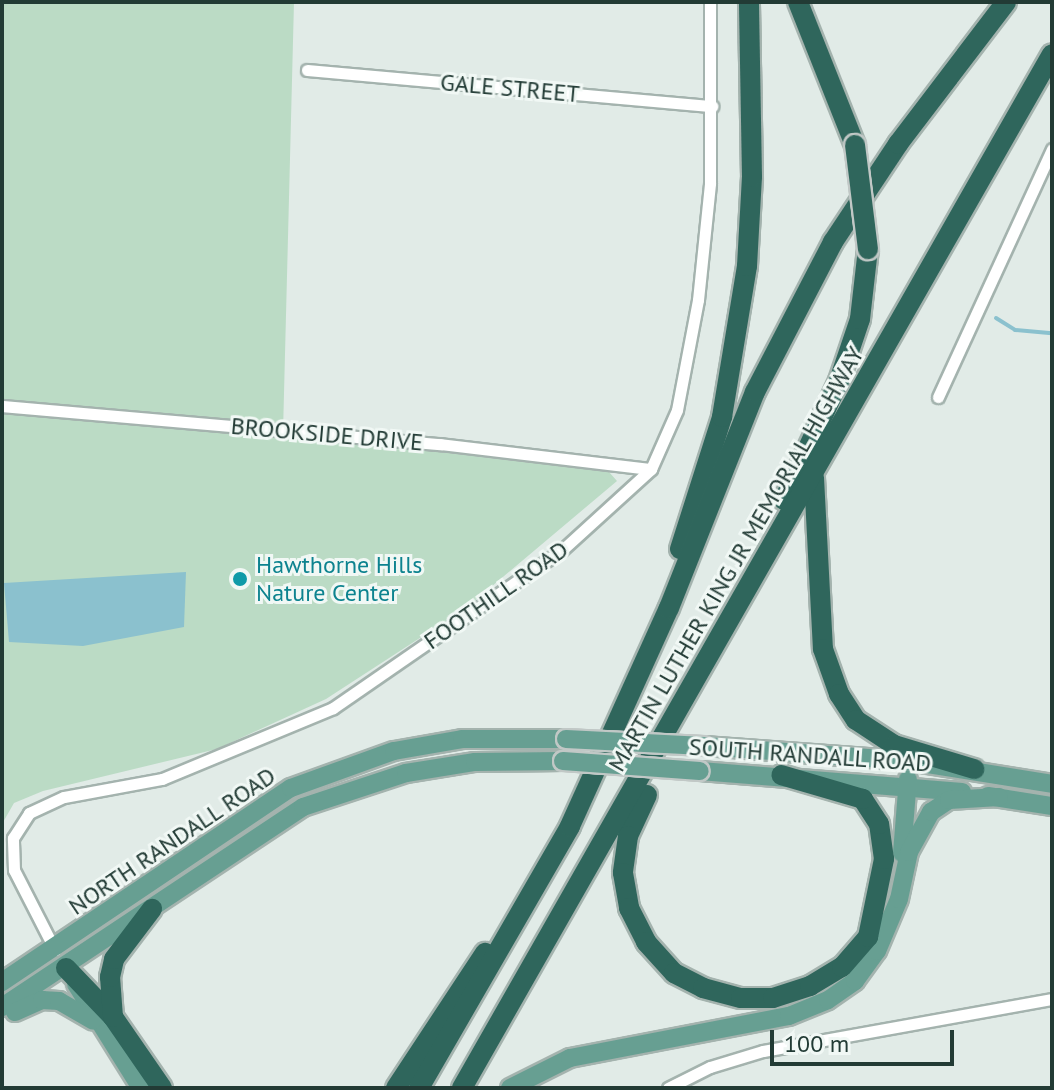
<!DOCTYPE html>
<html>
<head>
<meta charset="utf-8">
<style>
  body { margin:0 }
  #map { position:relative; width:1054px; height:1090px; overflow:hidden; background:#e1ebe7; font-family:"PT Sans",sans-serif }
  div>[style] { position:absolute }
  [style*='--x'] { left:calc(var(--x)*1px); top:calc(var(--y)*1px); width:calc(var(--w)*1px); rotate:calc(var(--a)*1deg) }
  .green>* { inset:0; background:#bbdbc5 }
  .water>* { inset:0; background:#8bc1ce }
  .stream>* { height:4px; margin:-2px; padding:0 2px; transform-origin:2px; border-radius:2px; background:#8bc1ce }
  .roads { filter:drop-shadow(2px 0 #a4b3ae) drop-shadow(-2px 0 #a4b3ae) drop-shadow(0 2px #a4b3ae) drop-shadow(0 -2px #a4b3ae) }
  .minor>* { height:11px; margin:-5.5px; padding:0 5.5px; transform-origin:5.5px; border-radius:5.5px; background:#fff }
  .primary>* { height:18px; margin:-9px; padding:0 9px; transform-origin:9px; border-radius:9px; background:#679f92 }
  .motorway>* { height:20px; margin:-10px; padding:0 10px; transform-origin:10px; border-radius:10px; background:#2f665c }
  .bridges { filter:drop-shadow(2px 0 #c1c8c6) drop-shadow(-2px 0 #c1c8c6) drop-shadow(0 2px #c1c8c6) drop-shadow(0 -2px #c1c8c6) }
  .primary-bridge>* { height:18px; margin:-9px; padding:0 9px; transform-origin:9px; border-radius:9px; background:#679f92 }
  .motorway-bridge>* { height:20px; margin:-10px; padding:0 10px; transform-origin:10px; border-radius:10px; background:#2f665c }
  .dots>* { width:22px; height:22px; translate:-50% -50%; box-sizing:border-box; border:4px solid #f1f8f5; border-radius:50% }
  span { translate:-50% -50%; white-space:nowrap; text-align:center; line-height:1.15; -webkit-text-stroke:6px #f1f8f5; paint-order:stroke }
  .street-label { font-size:24px; color:#223b35 }
  .culture-label { font-size:24px; color:#0d838f }
  .left { translate:0 -50%; text-align:left }
  .frame { position:absolute; inset:0; border:4px solid #223b35; pointer-events:none }
  .scale { position:absolute; left:770px; top:1030px; width:184px; height:36px; box-sizing:border-box; border:4px solid #223b35; border-top:0; padding-left:10px; font-size:24px; line-height:28px; white-space:nowrap; color:#223b35; -webkit-text-stroke:6px #f1f8f5; paint-order:stroke }
</style>
</head>
<body>
<div id="map">
  <div class="green">
    <i style="clip-path:polygon(2px 2px,294px 2px,283px 433px,609px 472px,617px 481px,466px 608px,326px 699px,217px 749px,43px 791px,14px 803px,2px 824px)"></i>
  </div>
  <div class="water">
    <i style="clip-path:polygon(186px 572px,184px 627px,83px 646px,9px 642px,4px 583px)"></i>
  </div>
  <div class="stream">
    <i style="--x:996;--y:318;--w:22;--a:32"></i>
    <i style="--x:1015;--y:330;--w:37;--a:5"></i>
  </div>
  <div class="roads">
    <div class="minor">
      <i style="--x:307;--y:70;--w:407;--a:5.1"></i>
      <i style="--x:938;--y:397;--w:273;--a:-65.3"></i>
      <i style="--x:2;--y:406;--w:440;--a:5"></i>
      <i style="--x:440;--y:444;--w:212;--a:6.8"></i>
      <i style="--x:55;--y:950;--w:90;--a:-117.1"></i>
      <i style="--x:14;--y:870;--w:32;--a:-92"></i>
      <i style="--x:13;--y:838;--w:30;--a:-57"></i>
      <i style="--x:29;--y:813;--w:38;--a:-25"></i>
      <i style="--x:64;--y:797;--w:100;--a:-10.4"></i>
      <i style="--x:162;--y:779;--w:185;--a:-22.5"></i>
      <i style="--x:333;--y:708;--w:277;--a:-34.6"></i>
      <i style="--x:561;--y:551;--w:122;--a:-42.3"></i>
      <i style="--x:651;--y:469;--w:64;--a:-66.2"></i>
      <i style="--x:677;--y:410;--w:112;--a:-79.2"></i>
      <i style="--x:698;--y:300;--w:118;--a:-84.1"></i>
      <i style="--x:710;--y:183;--w:181;--a:-90"></i>
      <i style="--x:668;--y:1088;--w:47;--a:-26.6"></i>
      <i style="--x:710;--y:1067;--w:55;--a:-16.8"></i>
      <i style="--x:763;--y:1051;--w:294;--a:-10.2"></i>
    </div>
    <div class="primary">
      <i style="--x:704;--y:746;--w:206;--a:4.2"></i>
      <i style="--x:909;--y:761;--w:145;--a:9.1"></i>
      <i style="--x:700;--y:771;--w:263;--a:4.6"></i>
      <i style="--x:988;--y:796;--w:65;--a:8.9"></i>
      <i style="--x:902;--y:853;--w:74;--a:-85.4"></i>
      <i style="--x:2;--y:982;--w:348;--a:-33.9"></i>
      <i style="--x:291;--y:788;--w:109;--a:-19.8"></i>
      <i style="--x:394;--y:751;--w:69;--a:-10"></i>
      <i style="--x:462;--y:739;--w:104;--a:0"></i>
      <i style="--x:76;--y:984;--w:123;--a:58"></i>
      <i style="--x:2;--y:1007;--w:361;--a:-33.6"></i>
      <i style="--x:303;--y:807;--w:108;--a:-18.3"></i>
      <i style="--x:406;--y:773;--w:70;--a:-9.1"></i>
      <i style="--x:475;--y:762;--w:88;--a:-0.7"></i>
      <i style="--x:15;--y:1012;--w:30;--a:-24"></i>
      <i style="--x:42;--y:1000;--w:17;--a:3"></i>
      <i style="--x:59;--y:1001;--w:39;--a:30"></i>
      <i style="--x:510;--y:1088;--w:67;--a:-26.6"></i>
      <i style="--x:570;--y:1058;--w:223;--a:-10.9"></i>
      <i style="--x:789;--y:1016;--w:42;--a:-22.3"></i>
      <i style="--x:828;--y:1000;--w:33;--a:-35"></i>
      <i style="--x:855;--y:981;--w:37;--a:-54"></i>
      <i style="--x:877;--y:951;--w:56;--a:-67.1"></i>
      <i style="--x:899;--y:899;--w:48;--a:-78"></i>
      <i style="--x:909;--y:852;--w:46;--a:-61.2"></i>
      <i style="--x:931;--y:812;--w:22;--a:-34"></i>
      <i style="--x:949;--y:800;--w:50;--a:-3.4"></i>
    </div>
    <div class="motorway">
      <i style="--x:798;--y:2;--w:154;--a:68.3"></i>
      <i style="--x:814;--y:478;--w:171;--a:87"></i>
      <i style="--x:823;--y:649;--w:48;--a:70.4"></i>
      <i style="--x:839;--y:694;--w:31;--a:57"></i>
      <i style="--x:856;--y:720;--w:45;--a:33.3"></i>
      <i style="--x:894;--y:745;--w:84;--a:16.7"></i>
      <i style="--x:784;--y:500;--w:131;--a:-65.2"></i>
      <i style="--x:839;--y:381;--w:65;--a:-71.3"></i>
      <i style="--x:860;--y:319;--w:70;--a:-83.5"></i>
      <i style="--x:680;--y:549;--w:139;--a:-72.3"></i>
      <i style="--x:722;--y:417;--w:153;--a:-80.6"></i>
      <i style="--x:747;--y:266;--w:89;--a:-86.8"></i>
      <i style="--x:752;--y:177;--w:175;--a:-91"></i>
      <i style="--x:647;--y:795;--w:45;--a:114.9"></i>
      <i style="--x:628;--y:836;--w:37;--a:98"></i>
      <i style="--x:623;--y:873;--w:36;--a:80"></i>
      <i style="--x:629;--y:908;--w:38;--a:63"></i>
      <i style="--x:646;--y:942;--w:42;--a:47.9"></i>
      <i style="--x:674;--y:973;--w:33;--a:27"></i>
      <i style="--x:703;--y:988;--w:39;--a:15"></i>
      <i style="--x:741;--y:998;--w:32;--a:0"></i>
      <i style="--x:773;--y:998;--w:39;--a:-18"></i>
      <i style="--x:810;--y:986;--w:37;--a:-31"></i>
      <i style="--x:842;--y:967;--w:40;--a:-49"></i>
      <i style="--x:868;--y:937;--w:80;--a:-78.4"></i>
      <i style="--x:884;--y:859;--w:35;--a:-98"></i>
      <i style="--x:879;--y:824;--w:30;--a:-123"></i>
      <i style="--x:863;--y:799;--w:85;--a:-163.7"></i>
      <i style="--x:66;--y:968;--w:68;--a:46.2"></i>
      <i style="--x:113;--y:1017;--w:86;--a:55.4"></i>
      <i style="--x:113;--y:1017;--w:40;--a:-94.3"></i>
      <i style="--x:110;--y:977;--w:18;--a:-77"></i>
      <i style="--x:114;--y:959;--w:63;--a:-52.8"></i>
      <i style="--x:396;--y:1088;--w:162;--a:-56.6"></i>
      <i style="--x:419;--y:1088;--w:302;--a:-60"></i>
      <i style="--x:570;--y:826;--w:239;--a:-65.6"></i>
      <i style="--x:669;--y:608;--w:232;--a:-68.3"></i>
      <i style="--x:755;--y:392;--w:169;--a:-62.5"></i>
      <i style="--x:833;--y:242;--w:118;--a:-56.4"></i>
      <i style="--x:898;--y:144;--w:178;--a:-52.7"></i>
      <i style="--x:462;--y:1088;--w:1190;--a:-60.29"></i>
    </div>
  </div>
  <div class="bridges">
    <div class="primary-bridge">
      <i style="--x:566;--y:739;--w:138;--a:2.9"></i>
      <i style="--x:563;--y:761;--w:137;--a:4.2"></i>
    </div>
    <div class="motorway-bridge">
      <i style="--x:855;--y:145;--w:105;--a:82.9"></i>
    </div>
  </div>
  <div class="dots">
    <i style="left:240px;top:579px;background:#0f9aa8"></i>
  </div>
  <div class="street-label">
    <span style="left:510px;top:88px;rotate:5deg">GALE STREET</span>
    <span style="left:327px;top:434px;rotate:5deg">BROOKSIDE DRIVE</span>
    <span style="left:736px;top:559px;rotate:-60deg">MARTIN LUTHER KING JR MEMORIAL HIGHWAY</span>
    <span style="left:496px;top:595px;rotate:-35deg">FOOTHILL ROAD</span>
    <span style="left:810px;top:755px;rotate:4deg">SOUTH RANDALL ROAD</span>
    <span style="left:172px;top:841px;rotate:-34deg">NORTH RANDALL ROAD</span>
  </div>
  <div class="culture-label">
    <span class="left" style="left:256px;top:579px">Hawthorne Hills<br>Nature Center</span>
  </div>
  <div class="frame"></div>
  <div class="scale">100 m</div>
</div>
</body>
</html>
